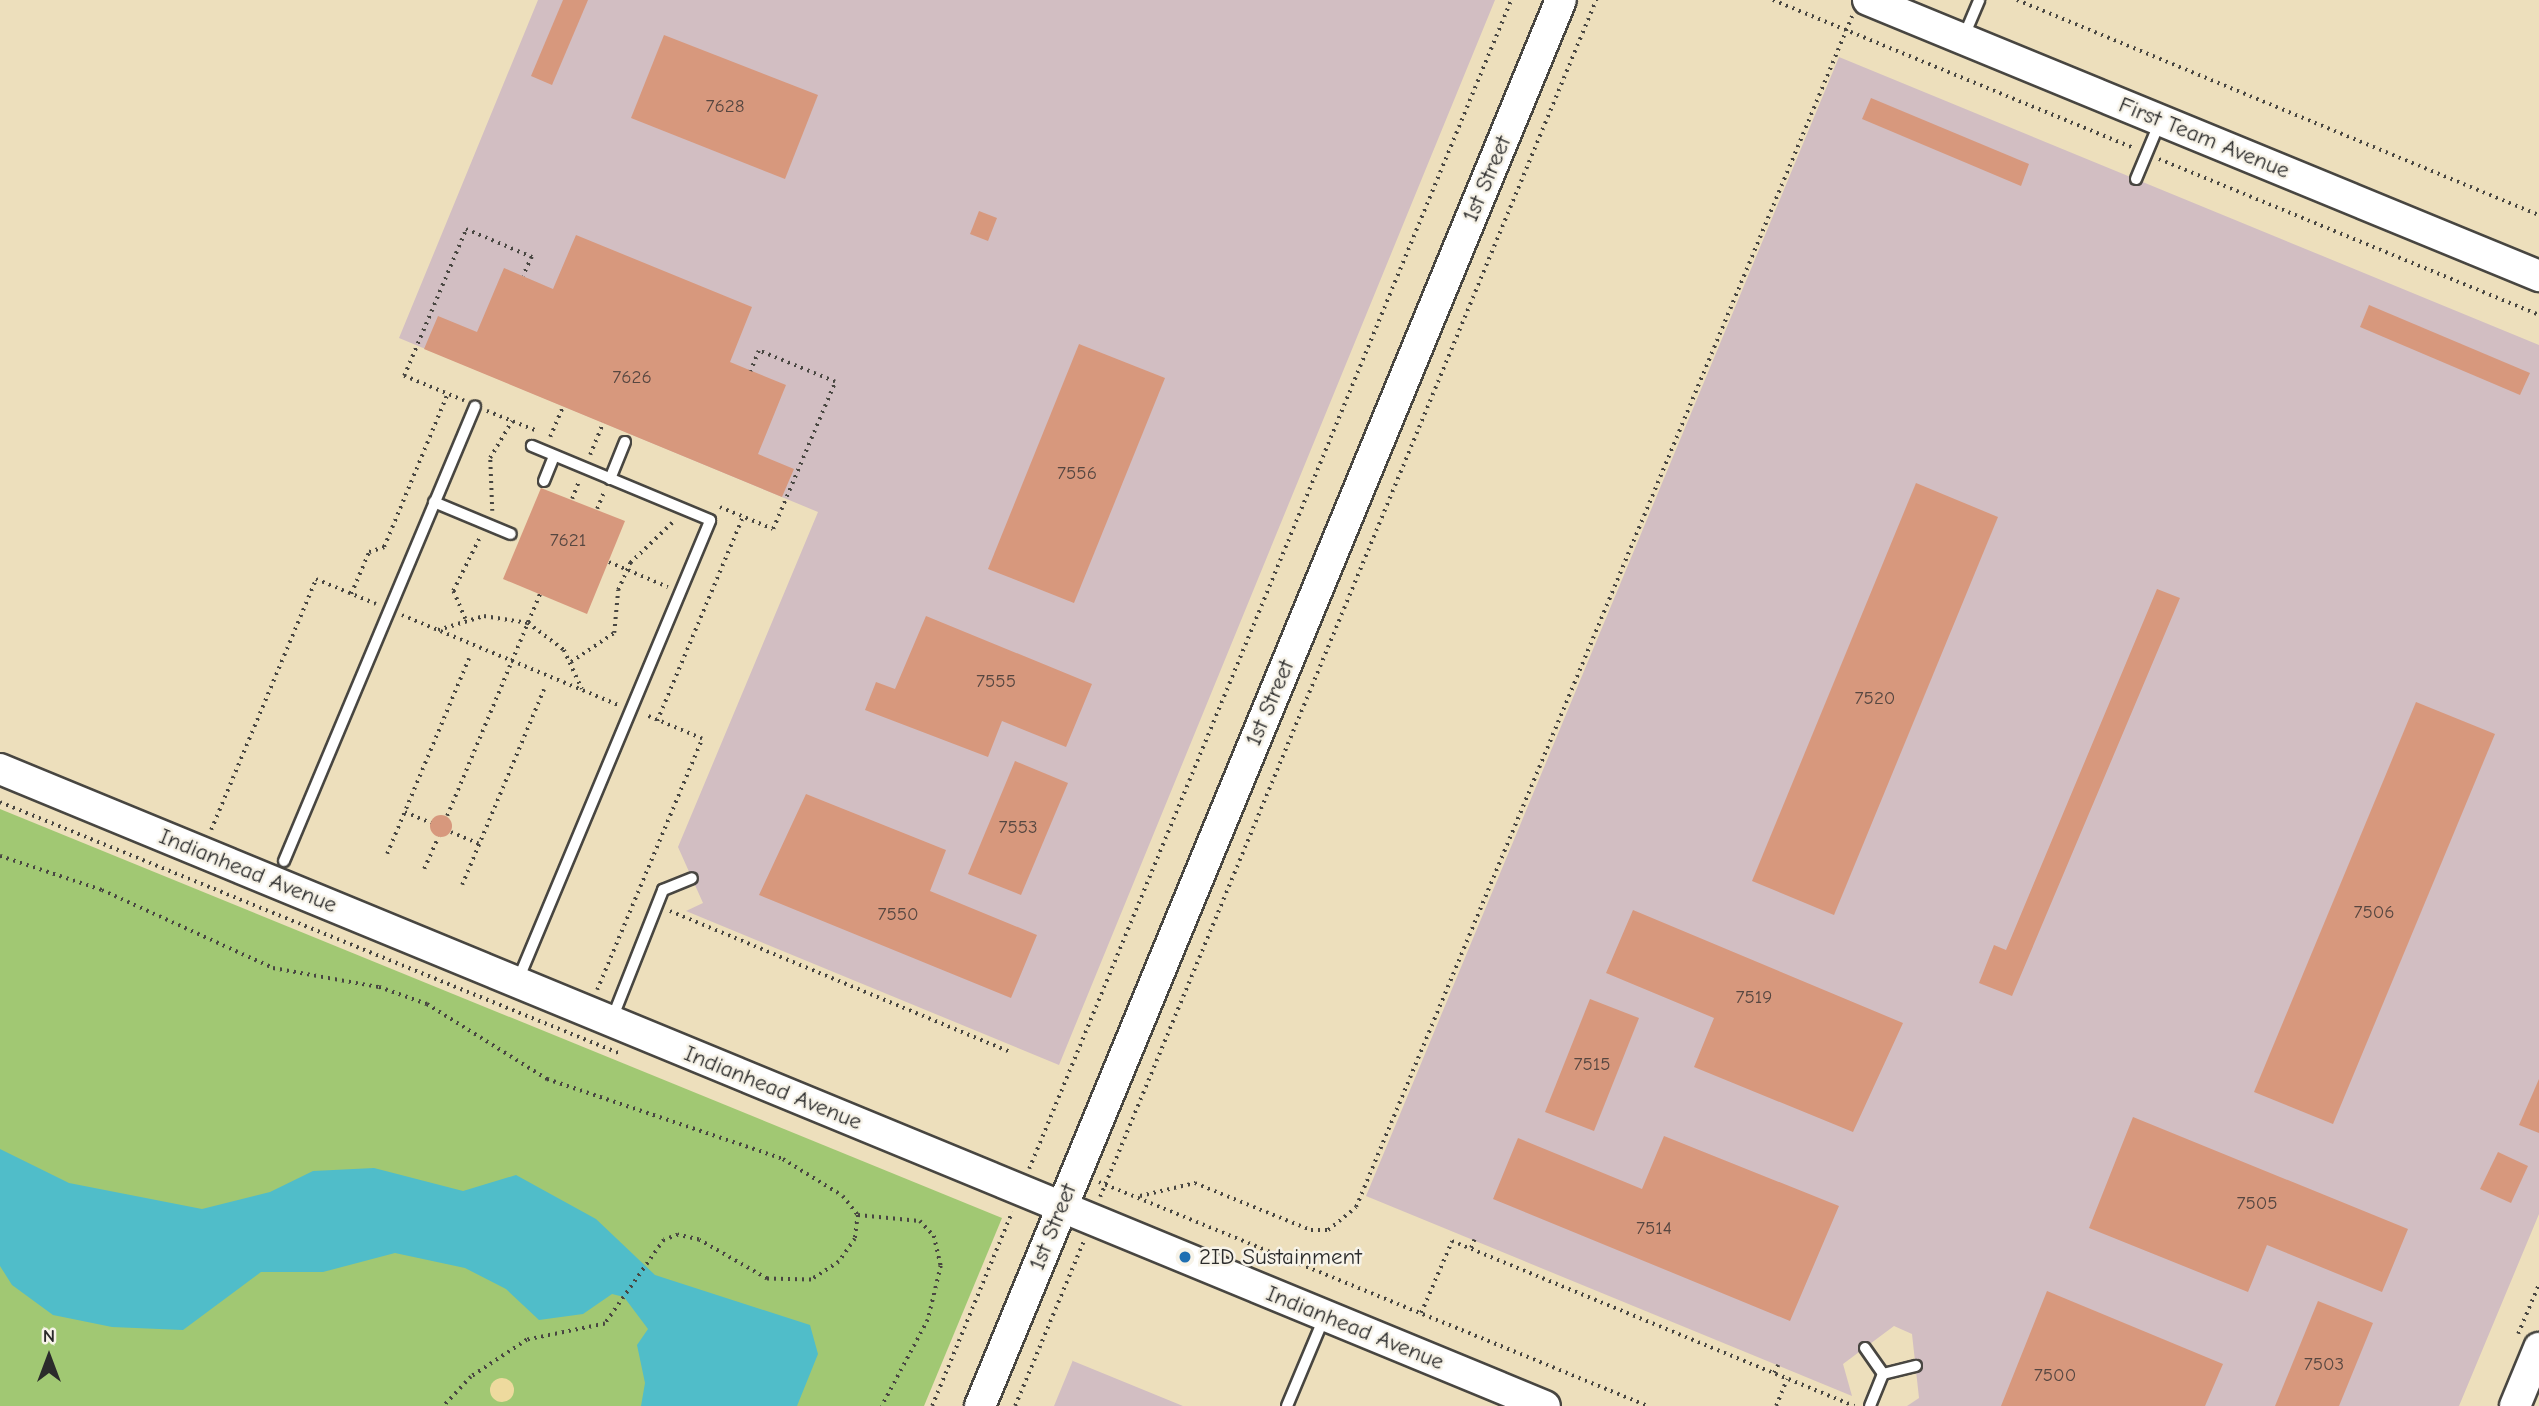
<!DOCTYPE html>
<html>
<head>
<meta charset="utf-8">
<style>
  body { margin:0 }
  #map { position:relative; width:2539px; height:1406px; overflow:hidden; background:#eddfbc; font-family:"Comic Neue",sans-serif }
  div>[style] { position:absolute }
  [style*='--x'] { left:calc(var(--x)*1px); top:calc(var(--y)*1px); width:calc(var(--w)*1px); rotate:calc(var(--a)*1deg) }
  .industrial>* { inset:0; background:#d2bec2 }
  .green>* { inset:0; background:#a1c873 }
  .sand>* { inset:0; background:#eeda9e }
  .round { border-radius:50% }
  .water>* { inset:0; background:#50bdc9 }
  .building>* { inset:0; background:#d7987d }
  .path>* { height:3.5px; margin-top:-1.75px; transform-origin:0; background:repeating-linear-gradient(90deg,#484641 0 2px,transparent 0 7px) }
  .roads { filter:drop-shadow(2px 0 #484641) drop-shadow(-2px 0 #484641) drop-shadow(0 2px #484641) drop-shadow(0 -2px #484641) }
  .lane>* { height:10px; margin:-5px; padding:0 5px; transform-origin:5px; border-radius:5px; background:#fff }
  .secondary>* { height:30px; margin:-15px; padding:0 15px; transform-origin:15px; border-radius:15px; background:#fff }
  .dots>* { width:19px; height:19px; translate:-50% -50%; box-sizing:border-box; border:4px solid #f7f3e8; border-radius:50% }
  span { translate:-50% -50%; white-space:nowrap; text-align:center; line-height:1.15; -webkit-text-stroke:5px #f7f3e8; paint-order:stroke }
  .number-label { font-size:19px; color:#564640 }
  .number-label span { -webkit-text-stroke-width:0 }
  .street-label { font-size:23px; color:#2b2b2b }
  .poi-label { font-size:23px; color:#2b2b2b }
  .left { translate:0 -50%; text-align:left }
  .north { position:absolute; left:14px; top:1322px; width:70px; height:70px; -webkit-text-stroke:5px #f7f3e8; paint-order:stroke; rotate:0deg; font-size:19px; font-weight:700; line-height:28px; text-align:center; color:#2b2b2b }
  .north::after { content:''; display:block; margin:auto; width:24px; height:32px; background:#2b2b2b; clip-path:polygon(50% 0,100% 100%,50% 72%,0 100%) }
</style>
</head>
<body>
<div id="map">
  <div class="industrial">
    <i style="clip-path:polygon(538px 0,1495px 0,1059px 1065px,686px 911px,703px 903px,678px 847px,818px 512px,399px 338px)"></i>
    <i style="clip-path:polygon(1839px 57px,2539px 345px,2539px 1214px,2459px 1406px,1907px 1406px,1919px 1398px,1912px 1334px,1894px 1326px,1843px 1364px,1852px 1396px,1366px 1196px)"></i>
    <i style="clip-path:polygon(1073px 1360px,1073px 1361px,1183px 1406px,1054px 1406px)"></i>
  </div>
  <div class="green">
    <i style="clip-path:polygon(0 809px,1002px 1218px,924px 1406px,0 1406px)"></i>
  </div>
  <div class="sand">
    <i class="round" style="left:490px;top:1378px;width:24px;height:24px"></i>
  </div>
  <div class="water">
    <i style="clip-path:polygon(0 1149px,69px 1183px,202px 1209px,270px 1192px,313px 1171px,374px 1168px,463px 1191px,516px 1175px,596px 1219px,655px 1275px,810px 1325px,818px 1354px,797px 1406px,641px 1406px,645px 1383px,637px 1345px,648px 1329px,624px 1297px,612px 1294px,583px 1314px,539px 1320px,506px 1289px,465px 1268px,395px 1253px,323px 1272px,261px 1272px,183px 1330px,112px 1327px,53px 1315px,12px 1285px,0 1266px)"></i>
  </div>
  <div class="building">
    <i style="clip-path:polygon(563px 0,588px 0,552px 85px,531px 76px)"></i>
    <i style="clip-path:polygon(664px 35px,818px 95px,785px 179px,631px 118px)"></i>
    <i style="clip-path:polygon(1871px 98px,2029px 164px,2021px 186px,1862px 119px)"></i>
    <i style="clip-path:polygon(979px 211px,997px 218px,988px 241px,970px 234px)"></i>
    <i style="clip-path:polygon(576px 235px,752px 307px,730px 362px,786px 385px,758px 454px,794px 469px,782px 497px,424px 349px,438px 316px,477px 332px,504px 268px,553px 289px)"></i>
    <i style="clip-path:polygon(2369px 305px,2530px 373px,2520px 395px,2360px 327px)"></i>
    <i style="clip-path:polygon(1079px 344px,1165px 378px,1074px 603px,988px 569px)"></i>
    <i style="clip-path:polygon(1916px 483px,1998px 517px,1834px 915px,1752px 881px)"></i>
    <i style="clip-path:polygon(541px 488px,625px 521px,587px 614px,503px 579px)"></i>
    <i style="clip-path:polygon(2157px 589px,2180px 598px,2012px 996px,1979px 983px,1994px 945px,2006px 950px)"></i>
    <i style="clip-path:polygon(926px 616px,1092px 684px,1066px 747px,1002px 721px,988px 757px,865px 710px,876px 682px,895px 689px)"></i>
    <i style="clip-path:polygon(2416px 702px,2495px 734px,2333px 1124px,2254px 1092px)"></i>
    <i style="clip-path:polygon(1015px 761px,1068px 783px,1021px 895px,968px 874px)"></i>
    <i style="clip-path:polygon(806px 794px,946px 850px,930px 891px,1037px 935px,1011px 998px,759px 895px)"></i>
    <i class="round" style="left:430px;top:815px;width:22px;height:22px"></i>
    <i style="clip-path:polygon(1633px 910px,1903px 1023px,1853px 1132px,1694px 1067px,1714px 1018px,1606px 973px)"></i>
    <i style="clip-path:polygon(1590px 999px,1639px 1018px,1594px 1131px,1545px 1112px)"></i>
    <i style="clip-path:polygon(2539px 1079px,2539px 1133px,2519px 1125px)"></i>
    <i style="clip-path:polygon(2133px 1117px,2408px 1229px,2382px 1292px,2267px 1245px,2248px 1292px,2089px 1228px)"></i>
    <i style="clip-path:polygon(1664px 1136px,1839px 1206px,1790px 1321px,1493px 1199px,1518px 1138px,1642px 1189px)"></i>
    <i style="clip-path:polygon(2498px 1152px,2528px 1166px,2511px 1203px,2480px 1189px)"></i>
    <i style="clip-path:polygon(2047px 1291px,2223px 1364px,2205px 1406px,2001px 1406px)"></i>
    <i style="clip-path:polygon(2318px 1301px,2373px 1323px,2339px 1406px,2275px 1406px)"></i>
  </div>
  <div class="path">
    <i style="--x:1773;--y:0;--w:389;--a:22.3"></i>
    <i style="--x:2017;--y:0;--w:565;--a:22.39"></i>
    <i style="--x:2159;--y:159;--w:411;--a:22.3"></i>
    <i style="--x:464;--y:401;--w:65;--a:-157.4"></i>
    <i style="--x:404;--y:376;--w:160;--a:-67.1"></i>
    <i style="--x:466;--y:229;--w:72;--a:23"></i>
    <i style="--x:532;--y:257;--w:21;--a:115"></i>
    <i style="--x:487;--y:411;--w:52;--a:21.6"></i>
    <i style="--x:550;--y:437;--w:34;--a:-67"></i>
    <i style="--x:590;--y:455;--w:35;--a:-68"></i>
    <i style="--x:572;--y:499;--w:19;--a:-69"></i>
    <i style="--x:720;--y:507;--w:57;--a:22.5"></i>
    <i style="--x:773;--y:529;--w:160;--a:-67.1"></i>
    <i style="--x:835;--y:382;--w:82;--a:-157.8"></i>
    <i style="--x:759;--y:351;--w:22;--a:112"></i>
    <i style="--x:597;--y:509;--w:18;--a:-68"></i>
    <i style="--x:492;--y:511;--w:53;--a:-92.2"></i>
    <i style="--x:490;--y:458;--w:43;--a:-59.3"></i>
    <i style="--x:609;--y:562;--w:64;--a:23"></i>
    <i style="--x:351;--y:594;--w:46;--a:-66.8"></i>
    <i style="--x:369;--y:552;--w:16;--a:-18"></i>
    <i style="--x:384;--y:547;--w:165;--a:-67.5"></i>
    <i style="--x:402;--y:615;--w:234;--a:22.6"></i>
    <i style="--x:465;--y:619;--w:30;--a:-113"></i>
    <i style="--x:453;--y:591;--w:60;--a:-63.4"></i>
    <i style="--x:438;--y:630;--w:48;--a:-16.9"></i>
    <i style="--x:484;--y:616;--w:45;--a:9"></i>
    <i style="--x:528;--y:623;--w:45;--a:36.9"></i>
    <i style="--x:564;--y:650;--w:43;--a:65.2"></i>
    <i style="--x:571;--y:662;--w:52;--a:-34"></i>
    <i style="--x:614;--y:633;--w:43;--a:-84.7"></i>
    <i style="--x:618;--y:590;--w:30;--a:-66"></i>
    <i style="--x:630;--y:563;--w:61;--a:-43.7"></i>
    <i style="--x:657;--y:721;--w:222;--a:-67.2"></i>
    <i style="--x:0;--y:802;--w:670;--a:22.09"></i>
    <i style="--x:405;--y:812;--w:28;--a:23"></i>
    <i style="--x:447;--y:816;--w:241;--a:-67.3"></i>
    <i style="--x:211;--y:830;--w:272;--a:-67.3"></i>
    <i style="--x:316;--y:579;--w:65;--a:22.6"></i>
    <i style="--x:451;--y:832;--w:30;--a:23"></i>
    <i style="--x:387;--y:854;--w:212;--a:-67.3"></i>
    <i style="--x:0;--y:856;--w:108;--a:18.4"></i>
    <i style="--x:102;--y:890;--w:188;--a:24.5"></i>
    <i style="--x:273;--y:968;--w:108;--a:10.2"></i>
    <i style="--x:379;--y:987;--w:51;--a:19.5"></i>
    <i style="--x:427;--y:1004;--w:142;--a:32"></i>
    <i style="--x:547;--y:1079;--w:249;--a:18.7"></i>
    <i style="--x:783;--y:1159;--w:70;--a:31.7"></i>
    <i style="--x:843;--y:1196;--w:24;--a:52"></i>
    <i style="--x:858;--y:1215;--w:24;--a:97"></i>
    <i style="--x:855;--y:1239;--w:28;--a:125"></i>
    <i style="--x:839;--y:1262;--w:33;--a:147"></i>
    <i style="--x:811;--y:1280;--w:44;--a:-178.7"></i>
    <i style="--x:767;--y:1279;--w:78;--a:-150.2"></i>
    <i style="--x:699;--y:1240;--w:22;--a:-167"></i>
    <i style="--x:678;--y:1235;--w:15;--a:160"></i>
    <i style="--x:664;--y:1240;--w:103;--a:125.1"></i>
    <i style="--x:605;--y:1324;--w:80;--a:168.4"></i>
    <i style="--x:527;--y:1340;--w:67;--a:146.5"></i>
    <i style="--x:471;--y:1377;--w:40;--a:133"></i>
    <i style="--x:424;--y:869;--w:35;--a:-66"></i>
    <i style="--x:462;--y:885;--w:212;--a:-67.3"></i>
    <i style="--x:670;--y:911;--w:370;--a:22.5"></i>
    <i style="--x:597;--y:990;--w:272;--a:-67.3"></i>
    <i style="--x:702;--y:739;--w:62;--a:-157.2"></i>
    <i style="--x:1029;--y:1169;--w:1264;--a:-67.59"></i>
    <i style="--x:1099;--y:1182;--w:593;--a:22.2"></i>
    <i style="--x:1140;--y:1196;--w:57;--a:-13.3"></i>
    <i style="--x:1195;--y:1183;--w:125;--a:22.1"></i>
    <i style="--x:1311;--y:1230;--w:17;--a:0"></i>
    <i style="--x:1328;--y:1230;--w:36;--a:-39"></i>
    <i style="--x:1356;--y:1207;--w:1290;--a:-67.39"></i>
    <i style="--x:1100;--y:1197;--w:1296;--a:-67.49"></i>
    <i style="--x:858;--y:1215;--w:62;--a:5.5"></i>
    <i style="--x:920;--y:1221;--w:21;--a:47"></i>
    <i style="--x:934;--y:1236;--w:31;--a:77"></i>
    <i style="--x:941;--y:1266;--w:56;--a:103.5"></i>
    <i style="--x:928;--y:1320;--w:98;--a:118.1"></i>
    <i style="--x:1471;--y:1248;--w:9;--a:-69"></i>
    <i style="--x:1421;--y:1313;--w:78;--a:-66.7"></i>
    <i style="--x:1452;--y:1241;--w:435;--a:22.3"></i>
    <i style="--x:2518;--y:1334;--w:54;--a:-67.2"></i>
    <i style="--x:1774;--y:1373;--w:9;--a:-63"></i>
    <i style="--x:932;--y:1406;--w:210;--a:-67.6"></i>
    <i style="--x:1015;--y:1406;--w:180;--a:-67.4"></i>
    <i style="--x:1776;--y:1406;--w:29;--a:-68"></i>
  </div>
  <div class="roads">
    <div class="lane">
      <i style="--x:1964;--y:36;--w:39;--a:-67"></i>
      <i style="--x:2136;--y:179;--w:60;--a:-67.3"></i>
      <i style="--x:610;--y:479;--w:40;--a:-68"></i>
      <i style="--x:544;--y:481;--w:27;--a:-68"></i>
      <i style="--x:434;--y:502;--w:83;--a:22.6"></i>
      <i style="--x:284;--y:861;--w:493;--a:-67.2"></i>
      <i style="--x:518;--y:980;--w:498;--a:-67.3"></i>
      <i style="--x:710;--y:520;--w:193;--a:-157.4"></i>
      <i style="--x:612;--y:1019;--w:139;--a:-68.4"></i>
      <i style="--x:663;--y:890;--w:31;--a:-22"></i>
      <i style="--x:1865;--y:1348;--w:32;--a:55"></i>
      <i style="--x:1883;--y:1374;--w:34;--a:-14"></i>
      <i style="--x:1287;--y:1406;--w:95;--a:-67.2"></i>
      <i style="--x:1870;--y:1406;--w:35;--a:-68"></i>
    </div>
    <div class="secondary">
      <i style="--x:1868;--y:0;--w:726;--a:22.36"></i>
      <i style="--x:0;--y:769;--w:1671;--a:22.41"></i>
      <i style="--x:980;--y:1406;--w:1521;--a:-67.55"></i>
      <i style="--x:2515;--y:1406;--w:63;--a:-67.5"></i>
    </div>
  </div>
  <div class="dots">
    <i style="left:1185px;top:1257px;background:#1f6fb2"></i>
  </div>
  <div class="number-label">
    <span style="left:725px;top:107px">7628</span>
    <span style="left:632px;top:378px">7626</span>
    <span style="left:1077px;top:474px">7556</span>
    <span style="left:568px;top:541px">7621</span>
    <span style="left:996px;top:682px">7555</span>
    <span style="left:1875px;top:699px">7520</span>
    <span style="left:1018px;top:828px">7553</span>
    <span style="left:2374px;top:913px">7506</span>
    <span style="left:898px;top:915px">7550</span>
    <span style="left:1754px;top:998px">7519</span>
    <span style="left:1592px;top:1065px">7515</span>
    <span style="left:2257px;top:1204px">7505</span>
    <span style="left:1654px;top:1229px">7514</span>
    <span style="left:2324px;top:1365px">7503</span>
    <span style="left:2055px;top:1376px">7500</span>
  </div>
  <div class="street-label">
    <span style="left:2204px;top:138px;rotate:22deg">First Team Avenue</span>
    <span style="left:1487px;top:179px;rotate:-67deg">1st Street</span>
    <span style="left:1270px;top:703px;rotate:-67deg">1st Street</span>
    <span style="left:248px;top:871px;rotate:22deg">Indianhead Avenue</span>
    <span style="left:773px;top:1088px;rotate:22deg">Indianhead Avenue</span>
    <span style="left:1053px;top:1227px;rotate:-68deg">1st Street</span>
    <span style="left:1355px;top:1328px;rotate:22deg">Indianhead Avenue</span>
  </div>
  <div class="poi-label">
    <span class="left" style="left:1199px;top:1257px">2ID Sustainment</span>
  </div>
  <div class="north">N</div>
</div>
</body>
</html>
